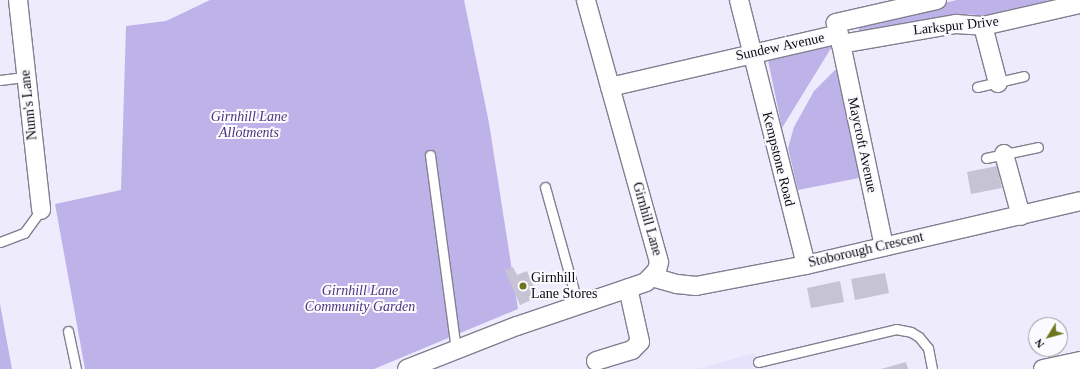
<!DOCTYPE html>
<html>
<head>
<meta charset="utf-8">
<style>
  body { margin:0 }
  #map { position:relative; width:1080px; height:369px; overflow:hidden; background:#eeebfd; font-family:Georgia,serif }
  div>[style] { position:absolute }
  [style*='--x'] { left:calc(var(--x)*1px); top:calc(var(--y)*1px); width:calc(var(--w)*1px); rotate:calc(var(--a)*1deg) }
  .built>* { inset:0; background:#e7e2fc }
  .green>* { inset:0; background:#beb3e9 }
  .building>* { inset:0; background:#c6c3d5 }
  .roads { filter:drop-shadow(1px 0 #827f90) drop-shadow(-1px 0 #827f90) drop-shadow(0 1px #827f90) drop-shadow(0 -1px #827f90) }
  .service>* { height:9px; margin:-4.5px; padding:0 4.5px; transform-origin:4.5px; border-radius:4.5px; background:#fff }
  .minor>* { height:18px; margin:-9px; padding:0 9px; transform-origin:9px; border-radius:9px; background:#fff }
  .dots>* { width:11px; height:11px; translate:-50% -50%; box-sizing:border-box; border:2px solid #fbfafe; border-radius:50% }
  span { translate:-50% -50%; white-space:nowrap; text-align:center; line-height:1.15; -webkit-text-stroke:4px #fbfafe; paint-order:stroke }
  .street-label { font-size:14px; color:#0c0b11 }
  .park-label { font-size:14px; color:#4b357d; font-style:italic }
  .poi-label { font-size:14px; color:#0c0b11 }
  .left { translate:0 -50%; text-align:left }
  .north { position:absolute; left:1028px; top:317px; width:40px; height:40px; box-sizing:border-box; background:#fbfafe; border:1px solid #9b9a9f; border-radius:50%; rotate:233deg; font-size:11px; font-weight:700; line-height:16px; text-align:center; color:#0c0b11 }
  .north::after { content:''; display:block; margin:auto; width:14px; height:18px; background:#6e751e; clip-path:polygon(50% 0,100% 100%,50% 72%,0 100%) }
</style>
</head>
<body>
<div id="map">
  <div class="built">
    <i style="clip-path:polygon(754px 353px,762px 369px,696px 369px)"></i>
  </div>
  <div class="green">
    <i style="clip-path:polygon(210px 0,464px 0,489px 123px,518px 309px,374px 369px,85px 369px,55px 204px,121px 190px,126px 26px,166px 21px)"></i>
    <i style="clip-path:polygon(957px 0,1070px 0,989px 16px,966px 14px,860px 36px,858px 23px)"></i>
    <i style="clip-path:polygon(833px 45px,782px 128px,768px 60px)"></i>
    <i style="clip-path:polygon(846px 66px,869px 176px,798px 190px,788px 148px,794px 127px,814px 91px,835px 70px)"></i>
    <i style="clip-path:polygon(0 304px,12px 369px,0 369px)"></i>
  </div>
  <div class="building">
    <i style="clip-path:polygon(997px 166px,1002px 188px,971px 194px,967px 172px)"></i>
    <i style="clip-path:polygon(513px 267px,517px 275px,527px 271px,538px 297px,520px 305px,505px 270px)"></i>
    <i style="clip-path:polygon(885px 273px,889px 293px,855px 300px,851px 279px)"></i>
    <i style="clip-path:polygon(840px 281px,844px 302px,811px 308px,807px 288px)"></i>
    <i style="clip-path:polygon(906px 362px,908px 369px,881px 369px)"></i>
  </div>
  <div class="roads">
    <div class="service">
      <i style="--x:0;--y:80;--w:26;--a:-7"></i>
      <i style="--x:977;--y:87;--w:48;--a:-13.2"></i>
      <i style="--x:430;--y:155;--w:196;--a:82.4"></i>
      <i style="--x:986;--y:158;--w:53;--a:-11.9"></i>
      <i style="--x:545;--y:187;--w:123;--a:74.4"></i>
      <i style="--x:0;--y:242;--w:26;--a:-21"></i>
      <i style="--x:24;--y:233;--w:29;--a:-54"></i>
      <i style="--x:68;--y:331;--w:39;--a:78"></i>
      <i style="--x:758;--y:362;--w:142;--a:-13.4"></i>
      <i style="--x:896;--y:329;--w:15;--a:11"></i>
      <i style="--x:911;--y:332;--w:9;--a:32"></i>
      <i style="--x:919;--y:337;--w:14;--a:51"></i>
      <i style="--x:928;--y:348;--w:21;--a:79"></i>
    </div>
    <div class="minor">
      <i style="--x:18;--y:0;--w:211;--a:83.7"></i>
      <i style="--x:739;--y:0;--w:273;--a:75.8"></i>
      <i style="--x:937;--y:0;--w:104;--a:167.2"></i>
      <i style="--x:836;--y:23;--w:22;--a:77"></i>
      <i style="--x:841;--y:44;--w:117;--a:-9.9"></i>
      <i style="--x:956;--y:24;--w:27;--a:4"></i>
      <i style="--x:983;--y:26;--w:99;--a:-12.8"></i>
      <i style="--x:983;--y:26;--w:59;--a:75.3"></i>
      <i style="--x:841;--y:44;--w:207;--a:78"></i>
      <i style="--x:610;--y:87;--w:235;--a:-13"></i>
      <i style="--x:1004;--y:154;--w:64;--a:74.7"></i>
      <i style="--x:652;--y:277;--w:26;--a:16"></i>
      <i style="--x:677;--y:284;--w:19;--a:6"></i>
      <i style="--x:696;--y:286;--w:112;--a:-10.8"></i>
      <i style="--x:806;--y:265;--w:281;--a:-13.1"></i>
      <i style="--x:596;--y:361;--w:38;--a:-17"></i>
      <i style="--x:632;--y:350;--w:11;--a:-45"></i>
      <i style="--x:640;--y:342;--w:55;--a:-102.5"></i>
      <i style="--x:407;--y:369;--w:118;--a:-21.4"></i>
      <i style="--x:517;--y:326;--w:136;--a:-18.8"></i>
      <i style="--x:646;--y:282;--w:16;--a:-47"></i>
      <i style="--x:657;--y:270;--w:8;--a:-76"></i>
      <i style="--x:659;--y:262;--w:272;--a:-105.6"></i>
      <i style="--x:1043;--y:369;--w:38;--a:-12"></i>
    </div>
  </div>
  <div class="dots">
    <i style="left:523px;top:286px;background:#6e751e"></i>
  </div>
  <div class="street-label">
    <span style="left:956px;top:26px;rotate:-6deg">Larkspur Drive</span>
    <span style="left:780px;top:47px;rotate:-12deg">Sundew Avenue</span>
    <span style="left:29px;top:105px;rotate:-96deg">Nunn's Lane</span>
    <span style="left:862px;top:145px;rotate:78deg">Maycroft Avenue</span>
    <span style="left:778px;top:159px;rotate:76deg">Kempstone Road</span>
    <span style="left:647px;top:219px;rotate:74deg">Girnhill Lane</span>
    <span style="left:866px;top:250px;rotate:-13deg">Stoborough Crescent</span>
  </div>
  <div class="park-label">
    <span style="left:249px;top:125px">Girnhill Lane<br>Allotments</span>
    <span style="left:360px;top:299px">Girnhill Lane<br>Community Garden</span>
  </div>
  <div class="poi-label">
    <span class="left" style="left:531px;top:286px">Girnhill<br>Lane Stores</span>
  </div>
  <div class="north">N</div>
</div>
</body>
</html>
